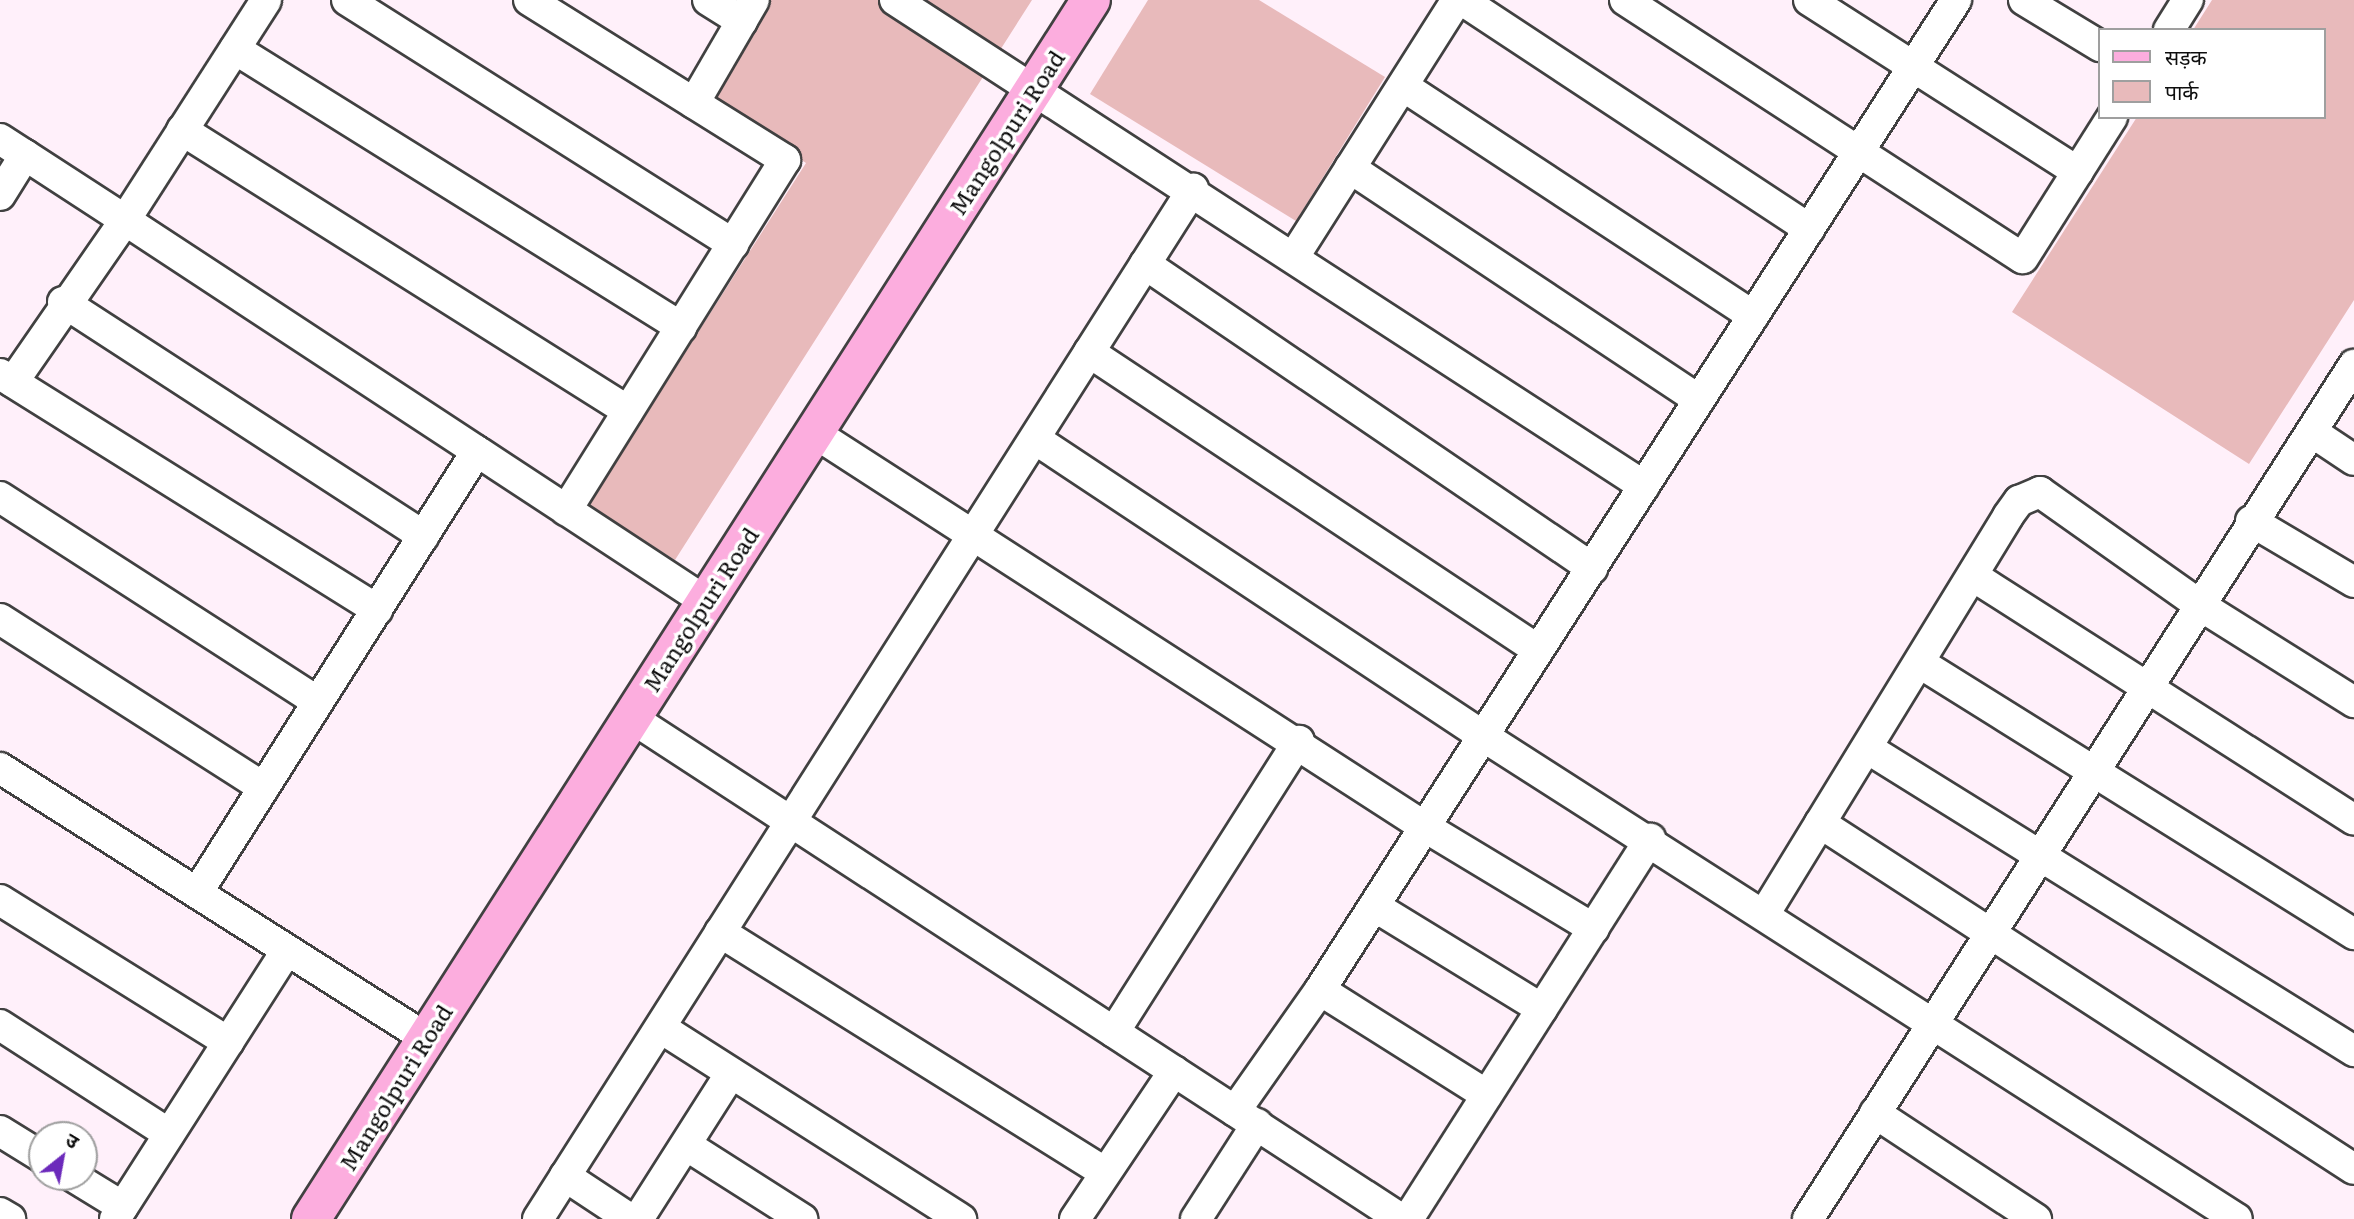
<!DOCTYPE html>
<html>
<head>
<meta charset="utf-8">
<style>
  body { margin:0 }
  #map { position:relative; width:2354px; height:1219px; overflow:hidden; background:#fff0fa; font-family:Literata,"Noto Sans Devanagari",serif }
  div>[style] { position:absolute }
  [style*='--x'] { left:calc(var(--x)*1px); top:calc(var(--y)*1px); width:calc(var(--w)*1px); rotate:calc(var(--a)*1deg) }
  .green>* { inset:0; background:#e8babb }
  .roads { filter:drop-shadow(2px 0 #414141) drop-shadow(-2px 0 #414141) drop-shadow(0 2px #414141) drop-shadow(0 -2px #414141) }
  .street>* { height:30px; margin:-15px; padding:0 15px; transform-origin:15px; border-radius:15px; background:#fff }
  .secondary>* { height:38px; margin:-19px; padding:0 19px; transform-origin:19px; border-radius:19px; background:#fcadde }
  span { translate:-50% -50%; white-space:nowrap; text-align:center; line-height:1.15; -webkit-text-stroke:7px #fff; paint-order:stroke }
  .street-label { font-size:23px; color:#0e0e0e }
  .legend { position:absolute; left:2098px; top:28px; width:228px; height:91px; box-sizing:border-box; background:#fff; border:2px solid #9f9f9f; margin:0; padding:9px 12px; list-style:none; font-size:21px; color:#0e0e0e }
  .legend li { display:flex; align-items:center; gap:14px; height:35px }
  .legend b { width:35px; border:2px solid #9f9f9f }
  .north { position:absolute; left:28px; top:1121px; width:70px; height:70px; box-sizing:border-box; background:#fff; border:2px solid #9f9f9f; border-radius:50%; rotate:31deg; font-size:19px; font-weight:700; line-height:28px; text-align:center; color:#0e0e0e }
  .north::after { content:''; display:block; margin:auto; width:24px; height:32px; background:#6c2abb; clip-path:polygon(50% 0,100% 100%,50% 72%,0 100%) }
</style>
</head>
<body>
<div id="map">
  <div class="green">
    <i style="clip-path:polygon(769px 0,1032px 0,675px 560px,588px 505px,806px 163px,706px 99px)"></i>
    <i style="clip-path:polygon(1148px 0,1259px 0,1385px 77px,1296px 221px,1090px 94px)"></i>
    <i style="clip-path:polygon(2212px 0,2354px 0,2354px 300px,2249px 464px,2012px 312px,2137px 117px,2324px 117px,2324px 30px,2193px 30px)"></i>
  </div>
  <div class="roads">
    <div class="street">
      <i style="--x:347;--y:0;--w:457;--a:32.3"></i>
      <i style="--x:529;--y:0;--w:302;--a:32"></i>
      <i style="--x:785;--y:160;--w:413;--a:122"></i>
      <i style="--x:708;--y:0;--w:40;--a:32"></i>
      <i style="--x:895;--y:0;--w:893;--a:32.98"></i>
      <i style="--x:1462;--y:0;--w:416;--a:33.4"></i>
      <i style="--x:1625;--y:0;--w:474;--a:33"></i>
      <i style="--x:2023;--y:258;--w:167;--a:-57.7"></i>
      <i style="--x:1809;--y:0;--w:319;--a:32.6"></i>
      <i style="--x:2024;--y:0;--w:89;--a:31.2"></i>
      <i style="--x:2169;--y:30;--w:36;--a:-58"></i>
      <i style="--x:235;--y:49;--w:526;--a:31.94"></i>
      <i style="--x:1403;--y:86;--w:419;--a:33.3"></i>
      <i style="--x:694;--y:103;--w:119;--a:-59.8"></i>
      <i style="--x:182;--y:130;--w:527;--a:32.21"></i>
      <i style="--x:0;--y:139;--w:30;--a:33"></i>
      <i style="--x:1350;--y:168;--w:419;--a:33.6"></i>
      <i style="--x:0;--y:195;--w:47;--a:-58"></i>
      <i style="--x:25;--y:155;--w:119;--a:33"></i>
      <i style="--x:125;--y:220;--w:261;--a:-57.3"></i>
      <i style="--x:1295;--y:255;--w:302;--a:-57.6"></i>
      <i style="--x:1145;--y:264;--w:541;--a:34.22"></i>
      <i style="--x:63;--y:302;--w:430;--a:33"></i>
      <i style="--x:1089;--y:352;--w:539;--a:33.57"></i>
      <i style="--x:0;--y:374;--w:445;--a:32"></i>
      <i style="--x:13;--y:382;--w:197;--a:-55.3"></i>
      <i style="--x:125;--y:220;--w:694;--a:33.3"></i>
      <i style="--x:813;--y:432;--w:728;--a:32.84"></i>
      <i style="--x:1425;--y:827;--w:197;--a:31.1"></i>
      <i style="--x:2312;--y:432;--w:50;--a:33.7"></i>
      <i style="--x:1035;--y:439;--w:538;--a:33.54"></i>
      <i style="--x:1483;--y:736;--w:895;--a:32.64"></i>
      <i style="--x:0;--y:497;--w:378;--a:32.8"></i>
      <i style="--x:2251;--y:521;--w:120;--a:30.6"></i>
      <i style="--x:1973;--y:576;--w:452;--a:32.6"></i>
      <i style="--x:0;--y:619;--w:313;--a:32.6"></i>
      <i style="--x:1920;--y:663;--w:512;--a:31.98"></i>
      <i style="--x:630;--y:717;--w:920;--a:33.07"></i>
      <i style="--x:1867;--y:748;--w:574;--a:31.89"></i>
      <i style="--x:0;--y:768;--w:504;--a:32.37"></i>
      <i style="--x:1820;--y:823;--w:636;--a:32.94"></i>
      <i style="--x:197;--y:893;--w:523;--a:-57.65"></i>
      <i style="--x:0;--y:900;--w:269;--a:31.9"></i>
      <i style="--x:1374;--y:906;--w:197;--a:31.5"></i>
      <i style="--x:1765;--y:913;--w:465;--a:-58.5"></i>
      <i style="--x:2008;--y:516;--w:19;--a:-54"></i>
      <i style="--x:2019;--y:501;--w:23;--a:-23"></i>
      <i style="--x:2040;--y:492;--w:197;--a:35.3"></i>
      <i style="--x:2201;--y:606;--w:181;--a:32.1"></i>
      <i style="--x:720;--y:932;--w:454;--a:32"></i>
      <i style="--x:1320;--y:990;--w:197;--a:32.2"></i>
      <i style="--x:0;--y:1025;--w:201;--a:32.8"></i>
      <i style="--x:661;--y:1028;--w:356;--a:32.5"></i>
      <i style="--x:1114;--y:1032;--w:345;--a:-57.6"></i>
      <i style="--x:1235;--y:1111;--w:148;--a:-54.9"></i>
      <i style="--x:1320;--y:990;--w:1177;--a:-57.28"></i>
      <i style="--x:1875;--y:1113;--w:193;--a:33.4"></i>
      <i style="--x:0;--y:1131;--w:49;--a:31.8"></i>
      <i style="--x:686;--y:1145;--w:138;--a:32.5"></i>
      <i style="--x:565;--y:1176;--w:78;--a:33.5"></i>
      <i style="--x:74;--y:1177;--w:57;--a:31.5"></i>
      <i style="--x:0;--y:1213;--w:12;--a:31"></i>
      <i style="--x:115;--y:1219;--w:319;--a:-57.4"></i>
      <i style="--x:538;--y:1219;--w:1221;--a:-57.55"></i>
      <i style="--x:638;--y:1219;--w:173;--a:-57.5"></i>
      <i style="--x:1075;--y:1219;--w:178;--a:-56.2"></i>
      <i style="--x:1196;--y:1219;--w:113;--a:-57.3"></i>
      <i style="--x:1408;--y:1219;--w:451;--a:-57.5"></i>
      <i style="--x:1808;--y:1219;--w:1014;--a:-57.41"></i>
    </div>
    <div class="secondary">
      <i style="--x:311;--y:1219;--w:1447;--a:-57.39"></i>
    </div>
  </div>
  <div class="street-label">
    <span style="left:1006px;top:132px;rotate:-57deg">Mangolpuri Road</span>
    <span style="left:700px;top:609px;rotate:-57deg">Mangolpuri Road</span>
    <span style="left:395px;top:1087px;rotate:-58deg">Mangolpuri Road</span>
  </div>
  <ul class="legend">
  <li><b style="height:9px;background:#fcadde"></b>सड़क</li>
  <li><b style="height:19px;background:#e8babb"></b>पार्क</li>
  </ul>
  <div class="north">उ</div>
</div>
</body>
</html>
